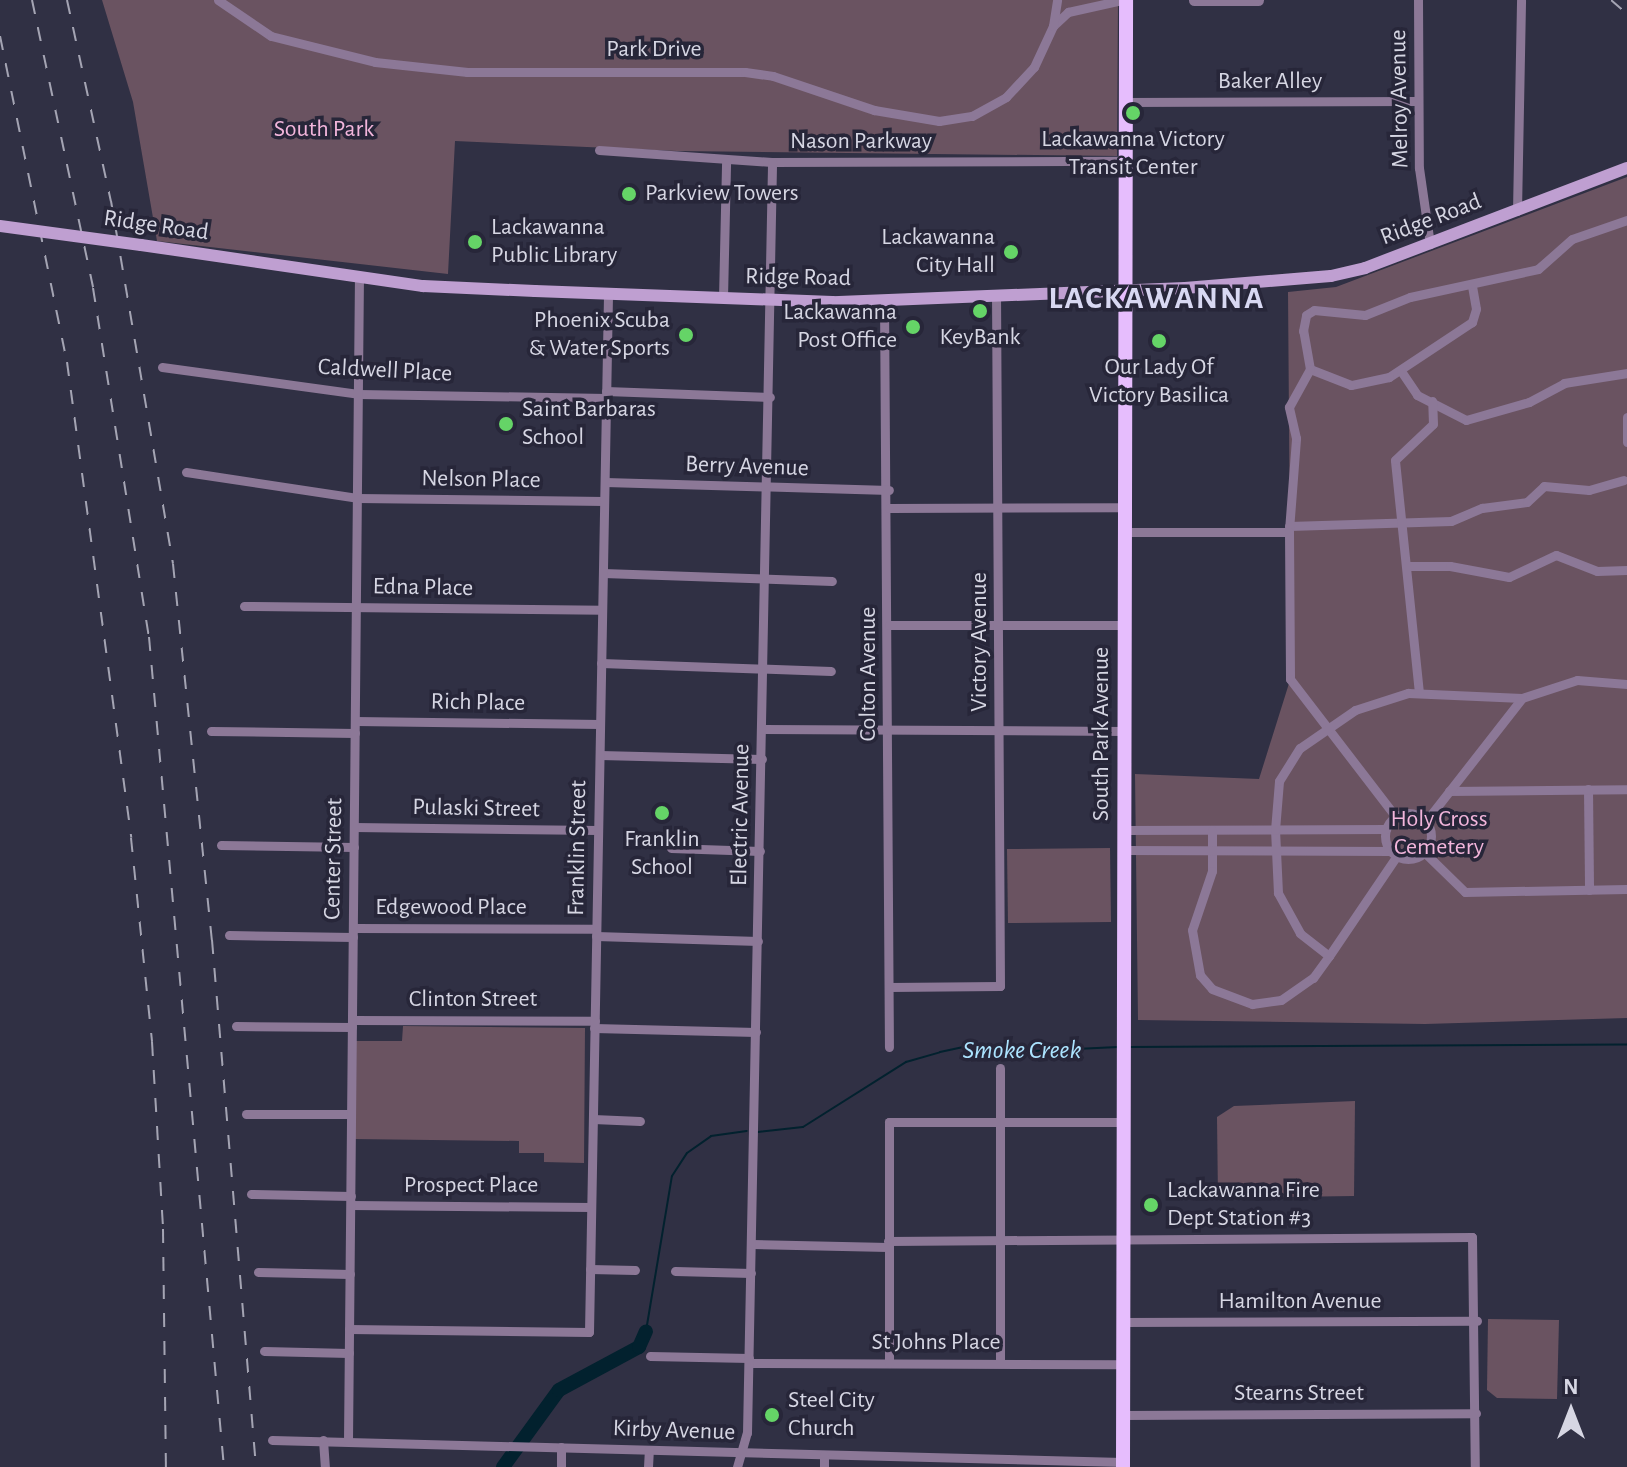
<!DOCTYPE html>
<html>
<head>
<meta charset="utf-8">
<style>
  body { margin:0 }
  #map { position:relative; width:1627px; height:1467px; overflow:hidden; background:#303044; font-family:"Alegreya Sans",sans-serif }
  div>[style] { position:absolute }
  [style*='--x'] { left:calc(var(--x)*1px); top:calc(var(--y)*1px); width:calc(var(--w)*1px); rotate:calc(var(--a)*1deg) }
  .green>* { inset:0; background:#6a5361 }
  .stream>* { height:2px; margin:-1px; padding:0 1px; transform-origin:1px; border-radius:1px; background:#02212e }
  .river>* { height:14px; margin:-7px; padding:0 7px; transform-origin:7px; border-radius:7px; background:#02212e }
  .minor>* { height:9px; margin:-4.5px; padding:0 4.5px; transform-origin:4.5px; border-radius:4.5px; background:#8c7897 }
  .minor>.ring { margin:-4.5px; padding:0; box-sizing:content-box; background:none; border:9px solid #8c7897; border-radius:50% }
  .tertiary>* { height:11px; margin:-5.5px; padding:0 5.5px; transform-origin:5.5px; border-radius:5.5px; background:#8c7897 }
  .secondary>* { height:12px; margin:-6px; padding:0 6px; transform-origin:6px; border-radius:6px; background:#bf9fd1 }
  .primary>* { height:14px; margin:-7px; padding:0 7px; transform-origin:7px; border-radius:7px; background:#e6bdfd }
  .rail>* { height:2px; margin-top:-1px; transform-origin:0; background:repeating-linear-gradient(90deg,#a4a4b3 0 14px,transparent 0 28px) }
  .secondary-bridge>* { height:12px; margin:-6px; padding:0 6px; transform-origin:6px; border-radius:6px; background:#bf9fd1 }
  .dots>* { width:22px; height:22px; translate:-50% -50%; box-sizing:border-box; border:4px solid #272639; border-radius:50% }
  span { translate:-50% -50%; white-space:nowrap; text-align:center; line-height:1.15; -webkit-text-stroke:7px #272639; paint-order:stroke }
  .street-label { font-size:24px; color:#d6d6e3 }
  .park-label { font-size:24px; color:#f2b5db }
  .poi-label { font-size:24px; color:#d6d6e3 }
  .left { translate:0 -50%; text-align:left }
  .right { translate:-100% -50%; text-align:right }
  .water-label { font-size:26px; color:#ace4ff; font-style:italic }
  .district-label { font-size:32px; color:#d8d8f2; font-weight:700; letter-spacing:2px }
  .north { position:absolute; left:1531px; top:1371px; width:80px; height:80px; -webkit-text-stroke:6px #272639; paint-order:stroke; rotate:0deg; font-size:22px; font-weight:700; line-height:32px; text-align:center; color:#d6d6e3 }
  .north::after { content:''; display:block; margin:auto; width:28px; height:36px; background:#d6d6e3; clip-path:polygon(50% 0,100% 100%,50% 72%,0 100%) }
</style>
</head>
<body>
<div id="map">
  <div class="green">
    <i style="clip-path:polygon(102px 0,1118px 0,1117px 156px,677px 151px,455px 141px,448px 274px,157px 241px,133px 102px)"></i>
    <i style="clip-path:polygon(1627px 177px,1627px 1018px,1425px 1024px,1138px 1020px,1135px 774px,1259px 779px,1291px 677px,1288px 292px,1336px 287px)"></i>
    <i style="clip-path:polygon(1110px 848px,1111px 922px,1008px 923px,1007px 849px)"></i>
    <i style="clip-path:polygon(403px 1026px,585px 1028px,584px 1163px,544px 1162px,544px 1153px,519px 1153px,519px 1141px,353px 1139px,354px 1041px,402px 1041px)"></i>
    <i style="clip-path:polygon(1355px 1101px,1354px 1196px,1218px 1198px,1217px 1117px,1234px 1106px)"></i>
    <i style="clip-path:polygon(1488px 1319px,1559px 1320px,1557px 1399px,1497px 1398px,1487px 1390px)"></i>
  </div>
  <div class="stream">
    <i style="--x:1128;--y:1047;--w:499;--a:-0.3"></i>
    <i style="--x:758;--y:1132;--w:45;--a:-6.3"></i>
    <i style="--x:803;--y:1127;--w:122;--a:-32.3"></i>
    <i style="--x:906;--y:1062;--w:35;--a:-16"></i>
    <i style="--x:940;--y:1052;--w:25;--a:-12"></i>
    <i style="--x:964;--y:1047;--w:70;--a:3.3"></i>
    <i style="--x:1034;--y:1051;--w:84;--a:-2.7"></i>
    <i style="--x:646;--y:1331;--w:157;--a:-80.5"></i>
    <i style="--x:672;--y:1176;--w:27;--a:-57"></i>
    <i style="--x:687;--y:1153;--w:29;--a:-35"></i>
    <i style="--x:711;--y:1136;--w:36;--a:-8"></i>
  </div>
  <div class="river">
    <i style="--x:503;--y:1467;--w:95;--a:-54"></i>
    <i style="--x:559;--y:1390;--w:91;--a:-28.3"></i>
    <i style="--x:639;--y:1347;--w:17;--a:-66"></i>
  </div>
  <div class="minor">
    <i style="--x:218;--y:0;--w:64;--a:34.2"></i>
    <i style="--x:271;--y:36;--w:107;--a:14"></i>
    <i style="--x:375;--y:62;--w:93;--a:6.2"></i>
    <i style="--x:467;--y:72;--w:278;--a:0"></i>
    <i style="--x:745;--y:72;--w:28;--a:8"></i>
    <i style="--x:773;--y:76;--w:107;--a:18.6"></i>
    <i style="--x:874;--y:110;--w:66;--a:9.6"></i>
    <i style="--x:939;--y:121;--w:33;--a:-9"></i>
    <i style="--x:972;--y:116;--w:39;--a:-29"></i>
    <i style="--x:1006;--y:97;--w:41;--a:-47"></i>
    <i style="--x:1034;--y:67;--w:45;--a:-65.1"></i>
    <i style="--x:1053;--y:26;--w:21;--a:-43"></i>
    <i style="--x:1068;--y:12;--w:55;--a:-12.5"></i>
    <i style="--x:1418;--y:0;--w:168;--a:89.7"></i>
    <i style="--x:1419;--y:168;--w:77;--a:81.8"></i>
    <i style="--x:1053;--y:26;--w:26;--a:-81"></i>
    <i style="--x:1124;--y:102;--w:292;--a:-0.2"></i>
    <i style="--x:599;--y:150;--w:173;--a:4"></i>
    <i style="--x:772;--y:162;--w:351;--a:-0.2"></i>
    <i style="--x:1517;--y:211;--w:211;--a:-88.9"></i>
    <i style="--x:1472;--y:286;--w:23;--a:80"></i>
    <i style="--x:1476;--y:309;--w:14;--a:107"></i>
    <i style="--x:1472;--y:322;--w:100;--a:146.5"></i>
    <i style="--x:1389;--y:377;--w:39;--a:168"></i>
    <i style="--x:1351;--y:385;--w:44;--a:-158.7"></i>
    <i style="--x:1310;--y:369;--w:39;--a:-100"></i>
    <i style="--x:1303;--y:331;--w:16;--a:-79"></i>
    <i style="--x:1306;--y:315;--w:9;--a:-32"></i>
    <i style="--x:1314;--y:310;--w:51;--a:5.6"></i>
    <i style="--x:1365;--y:315;--w:48;--a:-21.8"></i>
    <i style="--x:1410;--y:297;--w:131;--a:-12.3"></i>
    <i style="--x:1538;--y:269;--w:45;--a:-41.4"></i>
    <i style="--x:1572;--y:239;--w:58;--a:-19.1"></i>
    <i style="--x:723;--y:298;--w:137;--a:-88.7"></i>
    <i style="--x:884;--y:300;--w:747;--a:89.62"></i>
    <i style="--x:162;--y:367;--w:198;--a:7.8"></i>
    <i style="--x:358;--y:394;--w:248;--a:0.9"></i>
    <i style="--x:1401;--y:371;--w:29;--a:56"></i>
    <i style="--x:1417;--y:395;--w:55;--a:27"></i>
    <i style="--x:1466;--y:420;--w:66;--a:-15.9"></i>
    <i style="--x:1529;--y:402;--w:40;--a:-28"></i>
    <i style="--x:1564;--y:383;--w:64;--a:-9"></i>
    <i style="--x:606;--y:391;--w:164;--a:2.1"></i>
    <i style="--x:1627;--y:417;--w:25;--a:90"></i>
    <i style="--x:186;--y:472;--w:173;--a:8.6"></i>
    <i style="--x:357;--y:498;--w:247;--a:0.7"></i>
    <i style="--x:605;--y:482;--w:284;--a:1.6"></i>
    <i style="--x:889;--y:508;--w:234;--a:-0.2"></i>
    <i style="--x:1289;--y:526;--w:162;--a:-1.8"></i>
    <i style="--x:1451;--y:521;--w:34;--a:-23"></i>
    <i style="--x:1482;--y:508;--w:45;--a:-7.6"></i>
    <i style="--x:1527;--y:502;--w:23;--a:-43"></i>
    <i style="--x:1544;--y:486;--w:45;--a:5.1"></i>
    <i style="--x:1589;--y:490;--w:36;--a:-16"></i>
    <i style="--x:1289;--y:530;--w:92;--a:-85.6"></i>
    <i style="--x:1296;--y:438;--w:32;--a:-103"></i>
    <i style="--x:1289;--y:407;--w:43;--a:-61.1"></i>
    <i style="--x:1123;--y:532;--w:166;--a:0"></i>
    <i style="--x:1289;--y:532;--w:147;--a:89.6"></i>
    <i style="--x:1290;--y:679;--w:174;--a:52.5"></i>
    <i style="--x:1407;--y:566;--w:43;--a:0"></i>
    <i style="--x:1450;--y:566;--w:60;--a:10.6"></i>
    <i style="--x:1509;--y:577;--w:52;--a:-25.1"></i>
    <i style="--x:1556;--y:555;--w:44;--a:21.3"></i>
    <i style="--x:1597;--y:571;--w:30;--a:-2"></i>
    <i style="--x:603;--y:573;--w:229;--a:2"></i>
    <i style="--x:244;--y:606;--w:358;--a:0.6"></i>
    <i style="--x:889;--y:625;--w:235;--a:0"></i>
    <i style="--x:601;--y:663;--w:230;--a:2"></i>
    <i style="--x:1419;--y:693;--w:234;--a:-95.9"></i>
    <i style="--x:1395;--y:460;--w:52;--a:-43.5"></i>
    <i style="--x:1433;--y:424;--w:23;--a:-92"></i>
    <i style="--x:355;--y:721;--w:245;--a:0.7"></i>
    <i style="--x:763;--y:729;--w:361;--a:0.3"></i>
    <i style="--x:211;--y:731;--w:144;--a:0.8"></i>
    <i style="--x:600;--y:755;--w:162;--a:1.4"></i>
    <i style="--x:1588;--y:789;--w:101;--a:89.4"></i>
    <i style="--x:1449;--y:791;--w:178;--a:-0.6"></i>
    <i class="ring" style="left:1385px;top:813px;width:37px;height:37px"></i>
    <i style="--x:1426;--y:821;--w:156;--a:-52"></i>
    <i style="--x:1522;--y:698;--w:58;--a:-18.1"></i>
    <i style="--x:1577;--y:680;--w:50;--a:4.6"></i>
    <i style="--x:354;--y:827;--w:244;--a:0.7"></i>
    <i style="--x:1124;--y:830;--w:262;--a:-0.2"></i>
    <i style="--x:1212;--y:830;--w:41;--a:90"></i>
    <i style="--x:1212;--y:871;--w:62;--a:108.7"></i>
    <i style="--x:1192;--y:930;--w:46;--a:79.9"></i>
    <i style="--x:1200;--y:975;--w:18;--a:49"></i>
    <i style="--x:1212;--y:989;--w:43;--a:20.6"></i>
    <i style="--x:1252;--y:1004;--w:29;--a:-8"></i>
    <i style="--x:1281;--y:1000;--w:39;--a:-35"></i>
    <i style="--x:1313;--y:978;--w:27;--a:-54"></i>
    <i style="--x:221;--y:845;--w:133;--a:0.9"></i>
    <i style="--x:671;--y:848;--w:89;--a:1.9"></i>
    <i style="--x:1124;--y:850;--w:266;--a:0.2"></i>
    <i style="--x:1425;--y:853;--w:56;--a:44.3"></i>
    <i style="--x:1465;--y:892;--w:162;--a:-1.1"></i>
    <i style="--x:1396;--y:857;--w:120;--a:124.1"></i>
    <i style="--x:1329;--y:956;--w:37;--a:-142"></i>
    <i style="--x:1300;--y:933;--w:46;--a:-118.8"></i>
    <i style="--x:1278;--y:893;--w:63;--a:-92.7"></i>
    <i style="--x:1275;--y:830;--w:49;--a:-85.3"></i>
    <i style="--x:1279;--y:781;--w:39;--a:-58"></i>
    <i style="--x:1300;--y:748;--w:67;--a:-34.6"></i>
    <i style="--x:1355;--y:710;--w:56;--a:-17.8"></i>
    <i style="--x:1408;--y:693;--w:114;--a:2.5"></i>
    <i style="--x:353;--y:928;--w:243;--a:0.2"></i>
    <i style="--x:229;--y:935;--w:124;--a:0.9"></i>
    <i style="--x:596;--y:936;--w:162;--a:1.8"></i>
    <i style="--x:889;--y:987;--w:111;--a:-0.5"></i>
    <i style="--x:1000;--y:986;--w:689;--a:-90.33"></i>
    <i style="--x:352;--y:1020;--w:243;--a:0.2"></i>
    <i style="--x:236;--y:1026;--w:116;--a:0.5"></i>
    <i style="--x:594;--y:1028;--w:162;--a:1.4"></i>
    <i style="--x:1000;--y:1068;--w:295;--a:90"></i>
    <i style="--x:246;--y:1114;--w:105;--a:0"></i>
    <i style="--x:593;--y:1119;--w:47;--a:2.4"></i>
    <i style="--x:251;--y:1194;--w:100;--a:1.1"></i>
    <i style="--x:351;--y:1205;--w:240;--a:0.5"></i>
    <i style="--x:888;--y:1241;--w:584;--a:-0.39"></i>
    <i style="--x:1472;--y:1237;--w:230;--a:89.3"></i>
    <i style="--x:752;--y:1244;--w:136;--a:1.3"></i>
    <i style="--x:590;--y:1269;--w:45;--a:1.3"></i>
    <i style="--x:675;--y:1271;--w:76;--a:1.5"></i>
    <i style="--x:258;--y:1272;--w:92;--a:1.2"></i>
    <i style="--x:1122;--y:1322;--w:355;--a:-0.2"></i>
    <i style="--x:349;--y:1329;--w:240;--a:0.7"></i>
    <i style="--x:589;--y:1332;--w:1039;--a:-88.95"></i>
    <i style="--x:264;--y:1351;--w:85;--a:1.3"></i>
    <i style="--x:650;--y:1356;--w:99;--a:1.2"></i>
    <i style="--x:749;--y:1363;--w:374;--a:0.2"></i>
    <i style="--x:889;--y:1363;--w:241;--a:-90"></i>
    <i style="--x:889;--y:1122;--w:234;--a:0"></i>
    <i style="--x:1123;--y:1415;--w:353;--a:-0.3"></i>
    <i style="--x:272;--y:1440;--w:851;--a:1.48"></i>
    <i style="--x:323;--y:1440;--w:27;--a:86"></i>
    <i style="--x:348;--y:1441;--w:1163;--a:-89.46"></i>
    <i style="--x:561;--y:1467;--w:20;--a:-90"></i>
    <i style="--x:648;--y:1467;--w:17;--a:-87"></i>
    <i style="--x:737;--y:1467;--w:35;--a:-74"></i>
    <i style="--x:747;--y:1433;--w:1271;--a:-88.87"></i>
    <i style="--x:824;--y:1467;--w:12;--a:-90"></i>
  </div>
  <div class="tertiary">
    <i style="--x:1194;--y:0;--w:64;--a:0"></i>
  </div>
  <div class="secondary">
    <i style="--x:141;--y:245;--w:285;--a:8.3"></i>
    <i style="--x:423;--y:286;--w:112;--a:2.6"></i>
    <i style="--x:535;--y:291;--w:304;--a:2.1"></i>
    <i style="--x:839;--y:302;--w:346;--a:-2.3"></i>
    <i style="--x:1185;--y:288;--w:146;--a:-4.7"></i>
    <i style="--x:1331;--y:276;--w:35;--a:-13"></i>
    <i style="--x:1365;--y:268;--w:280;--a:-20.9"></i>
  </div>
  <div class="primary">
    <i style="--x:1123;--y:1467;--w:1467;--a:-89.88"></i>
  </div>
  <div class="rail">
    <i style="--x:32;--y:0;--w:294;--a:78"></i>
    <i style="--x:93;--y:288;--w:353;--a:80.9"></i>
    <i style="--x:149;--y:637;--w:833;--a:84.84"></i>
    <i style="--x:67;--y:0;--w:206;--a:77.7"></i>
    <i style="--x:111;--y:201;--w:368;--a:80.3"></i>
    <i style="--x:173;--y:564;--w:378;--a:84.1"></i>
    <i style="--x:212;--y:940;--w:529;--a:85.23"></i>
    <i style="--x:1611;--y:0;--w:21;--a:41"></i>
    <i style="--x:0;--y:36;--w:333;--a:78.4"></i>
    <i style="--x:67;--y:362;--w:480;--a:82.3"></i>
    <i style="--x:131;--y:838;--w:205;--a:84.1"></i>
    <i style="--x:152;--y:1042;--w:187;--a:86.6"></i>
    <i style="--x:163;--y:1229;--w:238;--a:89.3"></i>
  </div>
  <div class="secondary-bridge">
    <i style="--x:0;--y:226;--w:142;--a:7.7"></i>
  </div>
  <div class="dots">
    <i style="left:1133px;top:113px;background:#65d467"></i>
    <i style="left:629px;top:194px;background:#65d467"></i>
    <i style="left:475px;top:242px;background:#65d467"></i>
    <i style="left:1011px;top:252px;background:#65d467"></i>
    <i style="left:980px;top:311px;background:#65d467"></i>
    <i style="left:913px;top:327px;background:#65d467"></i>
    <i style="left:686px;top:335px;background:#65d467"></i>
    <i style="left:1159px;top:341px;background:#65d467"></i>
    <i style="left:506px;top:424px;background:#65d467"></i>
    <i style="left:662px;top:813px;background:#65d467"></i>
    <i style="left:1151px;top:1205px;background:#65d467"></i>
    <i style="left:772px;top:1415px;background:#65d467"></i>
  </div>
  <div class="street-label">
    <span style="left:654px;top:50px">Park Drive</span>
    <span style="left:1270px;top:82px">Baker Alley</span>
    <span style="left:1400px;top:99px;rotate:-91deg">Melroy Avenue</span>
    <span style="left:861px;top:142px">Nason Parkway</span>
    <span style="left:1431px;top:220px;rotate:-21deg">Ridge Road</span>
    <span style="left:156px;top:226px;rotate:8deg">Ridge Road</span>
    <span style="left:798px;top:278px;rotate:1deg">Ridge Road</span>
    <span style="left:385px;top:371px;rotate:3deg">Caldwell Place</span>
    <span style="left:747px;top:467px;rotate:2deg">Berry Avenue</span>
    <span style="left:481px;top:480px;rotate:1deg">Nelson Place</span>
    <span style="left:423px;top:588px;rotate:1deg">Edna Place</span>
    <span style="left:980px;top:642px;rotate:-90deg">Victory Avenue</span>
    <span style="left:869px;top:674px;rotate:-90deg">Colton Avenue</span>
    <span style="left:478px;top:703px;rotate:1deg">Rich Place</span>
    <span style="left:1102px;top:734px;rotate:-90deg">South Park Avenue</span>
    <span style="left:476px;top:809px;rotate:1deg">Pulaski Street</span>
    <span style="left:741px;top:815px;rotate:-89deg">Electric Avenue</span>
    <span style="left:578px;top:848px;rotate:-89deg">Franklin Street</span>
    <span style="left:334px;top:859px;rotate:-89deg">Center Street</span>
    <span style="left:451px;top:908px">Edgewood Place</span>
    <span style="left:473px;top:1000px">Clinton Street</span>
    <span style="left:471px;top:1186px">Prospect Place</span>
    <span style="left:1300px;top:1302px">Hamilton Avenue</span>
    <span style="left:936px;top:1343px">St Johns Place</span>
    <span style="left:1299px;top:1394px">Stearns Street</span>
    <span style="left:674px;top:1431px;rotate:2deg">Kirby Avenue</span>
  </div>
  <div class="park-label">
    <span style="left:324px;top:130px">South Park</span>
    <span style="left:1439px;top:834px">Holy Cross<br>Cemetery</span>
  </div>
  <div class="poi-label">
    <span style="left:1133px;top:154px">Lackawanna Victory<br>Transit Center</span>
    <span class="left" style="left:645px;top:194px">Parkview Towers</span>
    <span class="left" style="left:491px;top:242px">Lackawanna<br>Public Library</span>
    <span class="right" style="left:995px;top:252px">Lackawanna<br>City Hall</span>
    <span class="right" style="left:897px;top:327px">Lackawanna<br>Post Office</span>
    <span class="right" style="left:670px;top:335px">Phoenix Scuba<br>&amp; Water Sports</span>
    <span style="left:980px;top:338px">KeyBank</span>
    <span style="left:1159px;top:382px">Our Lady Of<br>Victory Basilica</span>
    <span class="left" style="left:522px;top:424px">Saint Barbaras<br>School</span>
    <span style="left:662px;top:854px">Franklin<br>School</span>
    <span class="left" style="left:1167px;top:1205px">Lackawanna Fire<br>Dept Station #3</span>
    <span class="left" style="left:788px;top:1415px">Steel City<br>Church</span>
  </div>
  <div class="water-label">
    <span style="left:1022px;top:1051px">Smoke Creek</span>
  </div>
  <div class="district-label">
    <span style="left:1157px;top:298px">LACKAWANNA</span>
  </div>
  <div class="north">N</div>
</div>
</body>
</html>
